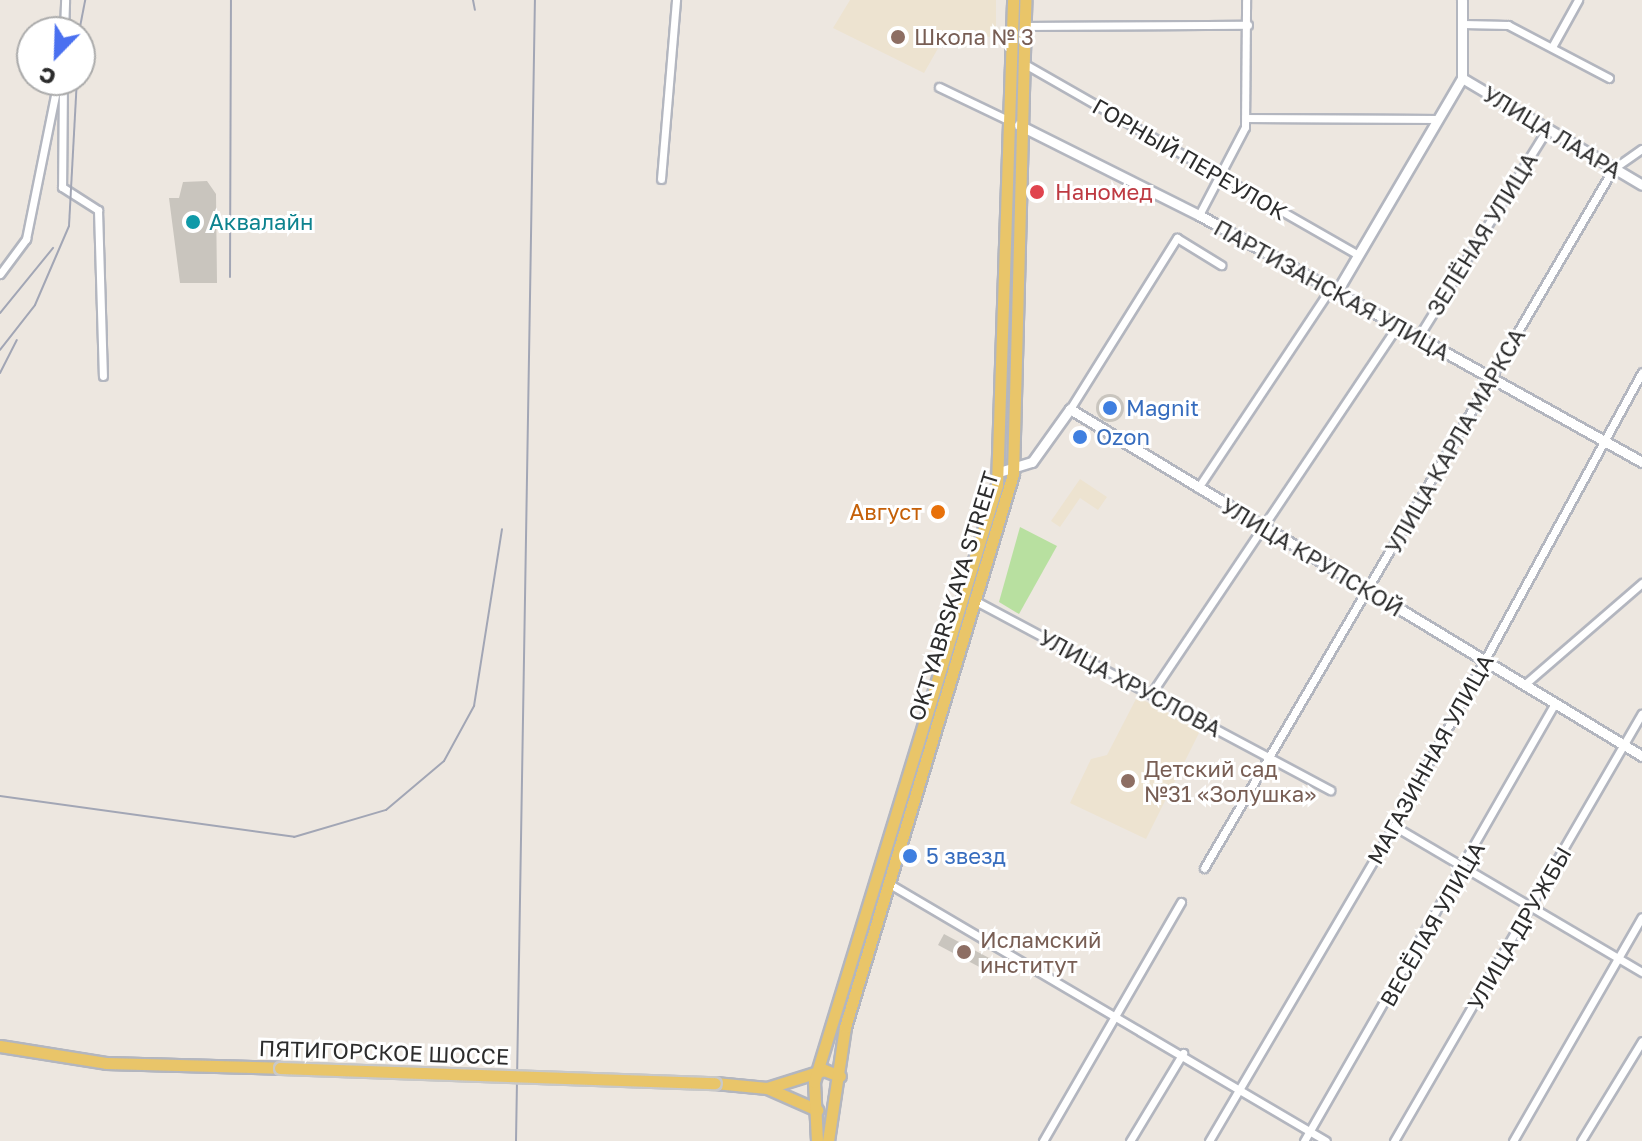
<!DOCTYPE html>
<html>
<head>
<meta charset="utf-8">
<style>
  body { margin:0 }
  #map { position:relative; width:1642px; height:1141px; overflow:hidden; background:#ede7e0; font-family:"Golos Text",sans-serif }
  div>[style] { position:absolute }
  [style*='--x'] { left:calc(var(--x)*1px); top:calc(var(--y)*1px); width:calc(var(--w)*1px); rotate:calc(var(--a)*1deg) }
  .education>* { inset:0; background:#ede3d0 }
  .green>* { inset:0; background:#b8e0a0 }
  .building>* { inset:0; background:#c9c5be }
  .round { border-radius:50% }
  .roads { filter:drop-shadow(2px 0 #b3b6bf) drop-shadow(-2px 0 #b3b6bf) drop-shadow(0 2px #b3b6bf) drop-shadow(0 -2px #b3b6bf) }
  .minor>* { height:7px; margin:-3.5px; padding:0 3.5px; transform-origin:3.5px; border-radius:3.5px; background:#fff }
  .tertiary>* { height:9px; margin:-4.5px; padding:0 4.5px; transform-origin:4.5px; border-radius:4.5px; background:#fff }
  .primary>* { height:11px; margin:-5.5px; padding:0 5.5px; transform-origin:5.5px; border-radius:5.5px; background:#e9c569 }
  .rail>* { height:2px; margin:-1px; padding:0 1px; transform-origin:1px; border-radius:1px; background:#a2a6b5 }
  .bridges { filter:drop-shadow(2px 0 #c8c8c8) drop-shadow(-2px 0 #c8c8c8) drop-shadow(0 2px #c8c8c8) drop-shadow(0 -2px #c8c8c8) }
  .primary-bridge>* { height:11px; margin:-5.5px; padding:0 5.5px; transform-origin:5.5px; border-radius:5.5px; background:#e9c569 }
  .dots>* { width:22px; height:22px; translate:-50% -50%; box-sizing:border-box; border:4px solid #fff; border-radius:50% }
  span { translate:-50% -50%; white-space:nowrap; text-align:center; line-height:1.15; -webkit-text-stroke:6px #fff; paint-order:stroke }
  .education-label { font-size:22px; color:#785e54 }
  .left { translate:0 -50%; text-align:left }
  .street-label { font-size:22px; color:#2c2c2c }
  .health-label { font-size:22px; color:#be3a42 }
  .culture-label { font-size:22px; color:#0d838f }
  .shop-label { font-size:22px; color:#366cbe }
  .food-label { font-size:22px; color:#c56008 }
  .right { translate:-100% -50%; text-align:right }
  .north { position:absolute; left:16px; top:16px; width:80px; height:80px; box-sizing:border-box; background:#fff; border:2px solid #ababab; border-radius:50%; rotate:203deg; font-size:22px; font-weight:700; line-height:32px; text-align:center; color:#2c2c2c }
  .north::after { content:''; display:block; margin:auto; width:28px; height:36px; background:#4a70f0; clip-path:polygon(50% 0,100% 100%,50% 72%,0 100%) }
</style>
</head>
<body>
<div id="map">
  <div class="education">
    <i style="clip-path:polygon(850px 0,996px 0,996px 37px,945px 36px,924px 73px,833px 28px)"></i>
    <i style="clip-path:polygon(1080px 479px,1107px 497px,1098px 510px,1080px 498px,1060px 527px,1051px 521px)"></i>
    <i style="clip-path:polygon(1137px 697px,1201px 729px,1146px 839px,1070px 803px,1091px 759px,1107px 755px)"></i>
  </div>
  <div class="green">
    <i style="clip-path:polygon(1020px 527px,1057px 546px,1019px 614px,999px 602px)"></i>
  </div>
  <div class="building">
    <i style="clip-path:polygon(207px 181px,216px 194px,217px 283px,180px 283px,169px 198px,179px 198px,183px 182px)"></i>
    <i class="round" style="left:1096px;top:394px;width:28px;height:28px"></i>
    <i style="clip-path:polygon(944px 934px,991px 959px,985px 970px,938px 945px)"></i>
  </div>
  <div class="roads">
    <div class="minor">
      <i style="--x:1463;--y:24;--w:45;--a:1.3"></i>
      <i style="--x:1508;--y:25;--w:114;--a:27.7"></i>
      <i style="--x:1024;--y:26;--w:224;--a:-0.3"></i>
      <i style="--x:64;--y:32;--w:32;--a:-88"></i>
      <i style="--x:1552;--y:47;--w:54;--a:-61"></i>
      <i style="--x:1023;--y:63;--w:386;--a:29.8"></i>
      <i style="--x:63;--y:80;--w:107;--a:90.5"></i>
      <i style="--x:62;--y:187;--w:43;--a:32.6"></i>
      <i style="--x:98;--y:210;--w:166;--a:88.3"></i>
      <i style="--x:939;--y:87;--w:76;--a:25.6"></i>
      <i style="--x:1246;--y:118;--w:192;--a:0.3"></i>
      <i style="--x:661;--y:179;--w:180;--a:-85.2"></i>
      <i style="--x:1199;--y:215;--w:99;--a:-62.4"></i>
      <i style="--x:1245;--y:127;--w:127;--a:-89.5"></i>
      <i style="--x:0;--y:274;--w:44;--a:-53.4"></i>
      <i style="--x:26;--y:239;--w:162;--a:-78.6"></i>
      <i style="--x:1417;--y:339;--w:247;--a:-58.2"></i>
      <i style="--x:1070;--y:409;--w:202;--a:-58"></i>
      <i style="--x:1177;--y:238;--w:52;--a:31.5"></i>
      <i style="--x:1198;--y:488;--w:239;--a:-56.4"></i>
      <i style="--x:974;--y:600;--w:404;--a:28.1"></i>
      <i style="--x:1525;--y:684;--w:155;--a:-40.8"></i>
      <i style="--x:1151;--y:694;--w:440;--a:-56.2"></i>
      <i style="--x:1394;--y:826;--w:288;--a:30.5"></i>
      <i style="--x:1204;--y:868;--w:810;--a:-59.67"></i>
      <i style="--x:1613;--y:169;--w:35;--a:-35"></i>
      <i style="--x:888;--y:883;--w:508;--a:30.5"></i>
      <i style="--x:1043;--y:1141;--w:276;--a:-60"></i>
      <i style="--x:1130;--y:1141;--w:103;--a:-58.9"></i>
      <i style="--x:1209;--y:1141;--w:365;--a:-59.6"></i>
      <i style="--x:1394;--y:826;--w:517;--a:-61.35"></i>
      <i style="--x:1304;--y:1141;--w:505;--a:-60.18"></i>
      <i style="--x:1394;--y:1141;--w:494;--a:-59.9"></i>
      <i style="--x:1513;--y:1141;--w:258;--a:-60.1"></i>
      <i style="--x:1581;--y:1141;--w:117;--a:-58.6"></i>
    </div>
    <div class="tertiary">
      <i style="--x:1462;--y:78;--w:209;--a:30.7"></i>
      <i style="--x:1019;--y:125;--w:201;--a:26.6"></i>
      <i style="--x:1199;--y:215;--w:507;--a:29.14"></i>
      <i style="--x:1336;--y:293;--w:249;--a:-59.6"></i>
      <i style="--x:1462;--y:78;--w:78;--a:-90"></i>
      <i style="--x:999;--y:472;--w:34;--a:-17"></i>
      <i style="--x:1032;--y:462;--w:65;--a:-54.4"></i>
      <i style="--x:1070;--y:409;--w:669;--a:31.24"></i>
    </div>
    <div class="primary">
      <i style="--x:0;--y:1046;--w:107;--a:9.1"></i>
      <i style="--x:106;--y:1063;--w:174;--a:1.6"></i>
      <i style="--x:715;--y:1083;--w:52;--a:5.5"></i>
      <i style="--x:767;--y:1088;--w:55;--a:23.7"></i>
      <i style="--x:767;--y:1088;--w:60;--a:-17.5"></i>
      <i style="--x:824;--y:1070;--w:17;--a:21"></i>
      <i style="--x:817;--y:1141;--w:59;--a:-92.9"></i>
      <i style="--x:814;--y:1082;--w:624;--a:-72.96"></i>
      <i style="--x:997;--y:485;--w:485;--a:-88.1"></i>
      <i style="--x:828;--y:1141;--w:115;--a:-81.5"></i>
      <i style="--x:845;--y:1027;--w:578;--a:-73.1"></i>
      <i style="--x:1013;--y:474;--w:474;--a:-88.5"></i>
    </div>
  </div>
  <div class="rail">
    <i style="--x:473;--y:0;--w:10;--a:79"></i>
    <i style="--x:79;--y:32;--w:33;--a:-79"></i>
    <i style="--x:230;--y:277;--w:277;--a:-89.8"></i>
    <i style="--x:0;--y:313;--w:84;--a:-50.8"></i>
    <i style="--x:0;--y:350;--w:57;--a:-52.1"></i>
    <i style="--x:35;--y:305;--w:86;--a:-66.7"></i>
    <i style="--x:69;--y:226;--w:146;--a:-86.9"></i>
    <i style="--x:0;--y:373;--w:37;--a:-63"></i>
    <i style="--x:0;--y:796;--w:297;--a:7.9"></i>
    <i style="--x:294;--y:837;--w:96;--a:-16.4"></i>
    <i style="--x:386;--y:810;--w:76;--a:-40.2"></i>
    <i style="--x:444;--y:761;--w:63;--a:-61.4"></i>
    <i style="--x:474;--y:706;--w:179;--a:-81"></i>
    <i style="--x:516;--y:1141;--w:1141;--a:-89.05"></i>
  </div>
  <div class="bridges">
    <div class="primary-bridge">
      <i style="--x:280;--y:1068;--w:435;--a:2"></i>
    </div>
  </div>
  <div class="dots">
    <i style="left:898px;top:37px;background:#8d6e63"></i>
    <i style="left:1037px;top:192px;background:#e0444e"></i>
    <i style="left:193px;top:222px;background:#0f9aa8"></i>
    <i style="left:1110px;top:408px;background:#3f7fe0"></i>
    <i style="left:1080px;top:437px;background:#3f7fe0"></i>
    <i style="left:938px;top:512px;background:#e8710a"></i>
    <i style="left:1128px;top:781px;background:#8d6e63"></i>
    <i style="left:910px;top:856px;background:#3f7fe0"></i>
    <i style="left:964px;top:952px;background:#8d6e63"></i>
  </div>
  <div class="education-label">
    <span class="left" style="left:914px;top:37px">Школа № 3</span>
    <span class="left" style="left:1144px;top:781px">Детский сад<br>№31 «Золушка»</span>
    <span class="left" style="left:980px;top:952px">Исламский<br>институт</span>
  </div>
  <div class="street-label">
    <span style="left:1552px;top:132px;rotate:31deg">УЛИЦА ЛААРА</span>
    <span style="left:1190px;top:159px;rotate:30deg">ГОРНЫЙ ПЕРЕУЛОК</span>
    <span style="left:1482px;top:234px;rotate:-58deg">ЗЕЛЁНАЯ УЛИЦА</span>
    <span style="left:1332px;top:290px;rotate:29deg">ПАРТИЗАНСКАЯ УЛИЦА</span>
    <span style="left:1455px;top:441px;rotate:-60deg">УЛИЦА КАРЛА МАРКСА</span>
    <span style="left:1312px;top:557px;rotate:31deg">УЛИЦА КРУПСКОЙ</span>
    <span style="left:953px;top:596px;rotate:-73deg">OKTYABRSKAYA STREET</span>
    <span style="left:1130px;top:683px;rotate:28deg">УЛИЦА ХРУСЛОВА</span>
    <span style="left:1430px;top:759px;rotate:-61deg">МАГАЗИННАЯ УЛИЦА</span>
    <span style="left:1432px;top:924px;rotate:-60deg">ВЕСЁЛАЯ УЛИЦА</span>
    <span style="left:1519px;top:928px;rotate:-60deg">УЛИЦА ДРУЖБЫ</span>
    <span style="left:384px;top:1052px;rotate:2deg">ПЯТИГОРСКОЕ ШОССЕ</span>
  </div>
  <div class="health-label">
    <span class="left" style="left:1055px;top:192px">Наномед</span>
  </div>
  <div class="culture-label">
    <span class="left" style="left:209px;top:222px">Аквалайн</span>
  </div>
  <div class="shop-label">
    <span class="left" style="left:1126px;top:408px">Magnit</span>
    <span class="left" style="left:1096px;top:437px">Ozon</span>
    <span class="left" style="left:926px;top:856px">5 звезд</span>
  </div>
  <div class="food-label">
    <span class="right" style="left:922px;top:512px">Август</span>
  </div>
  <div class="north">С</div>
</div>
</body>
</html>
